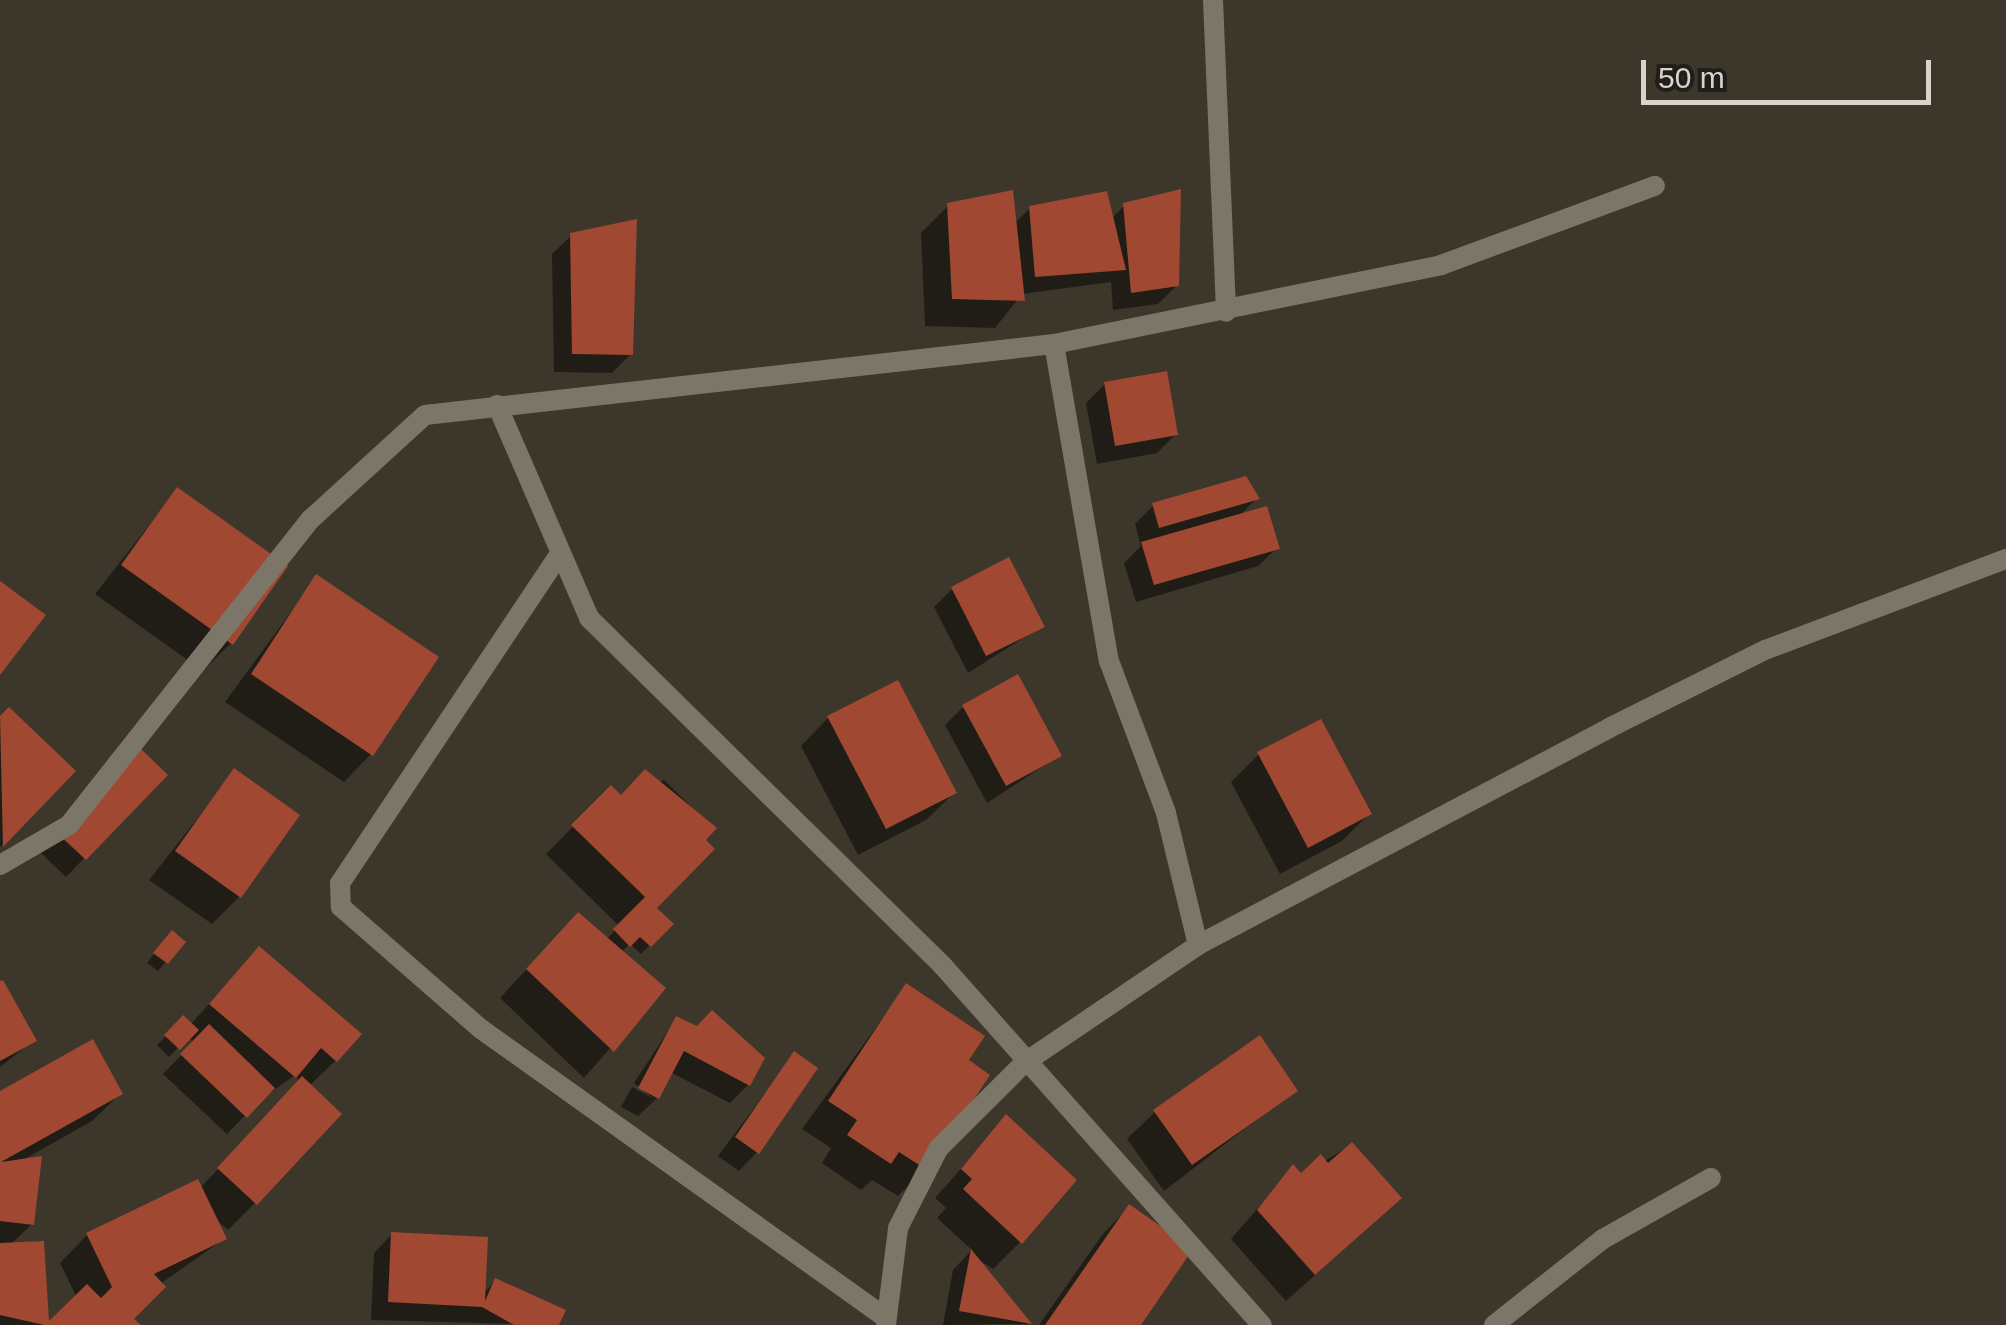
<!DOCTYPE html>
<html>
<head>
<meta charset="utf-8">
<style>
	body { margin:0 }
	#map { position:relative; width:2006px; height:1325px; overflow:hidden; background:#3c372a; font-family:Helvetica,sans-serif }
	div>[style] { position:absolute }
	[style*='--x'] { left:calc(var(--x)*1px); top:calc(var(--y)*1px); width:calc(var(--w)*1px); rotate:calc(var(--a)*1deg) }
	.shadow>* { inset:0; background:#0007 }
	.building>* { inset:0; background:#a04831 }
	.minor>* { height:20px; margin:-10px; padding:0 10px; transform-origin:10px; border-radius:10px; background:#7c7668 }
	span { translate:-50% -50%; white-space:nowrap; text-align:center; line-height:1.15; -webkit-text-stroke:9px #211e19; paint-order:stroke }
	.scale { position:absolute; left:1641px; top:60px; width:290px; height:45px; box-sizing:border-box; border:5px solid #d7d4cc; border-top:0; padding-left:12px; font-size:30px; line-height:35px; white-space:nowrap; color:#d7d4cc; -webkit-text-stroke:8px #211e19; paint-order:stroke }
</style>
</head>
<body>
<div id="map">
	<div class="shadow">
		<i style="clip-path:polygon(1125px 205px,1177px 285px,1158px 304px,1113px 310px,1111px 282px,1022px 294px,995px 328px,925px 326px,921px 233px,948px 206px,1014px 224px,1030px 208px,1111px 219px)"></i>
		<i style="clip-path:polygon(571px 236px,631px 354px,612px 373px,554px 372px,552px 254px)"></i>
		<i style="clip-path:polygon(1105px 384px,1176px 434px,1157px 453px,1097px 464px,1086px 403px)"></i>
		<i style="clip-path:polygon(177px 490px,231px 643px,203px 671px,95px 594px)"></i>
		<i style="clip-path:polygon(1257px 498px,1239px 516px,1277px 548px,1258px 566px,1136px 602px,1124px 563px,1141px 546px,1135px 524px,1153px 506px)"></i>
		<i style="clip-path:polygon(316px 578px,371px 754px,344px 782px,225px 702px)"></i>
		<i style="clip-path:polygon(952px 589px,1042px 626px,968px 673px,934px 607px)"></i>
		<i style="clip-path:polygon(963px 707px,1059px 756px,987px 803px,945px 725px)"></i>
		<i style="clip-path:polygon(10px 710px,73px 771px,0 847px,0 720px)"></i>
		<i style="clip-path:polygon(828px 718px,954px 793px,926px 820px,858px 855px,801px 746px)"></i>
		<i style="clip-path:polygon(1259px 754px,1369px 814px,1342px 841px,1280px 874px,1231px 782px)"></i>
		<i style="clip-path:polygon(235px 771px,239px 897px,212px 924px,149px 880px)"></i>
		<i style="clip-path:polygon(164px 775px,66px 877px,40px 852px)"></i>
		<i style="clip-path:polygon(664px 780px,713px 828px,653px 908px,670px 924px,641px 954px,630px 944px,621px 952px,662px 989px,584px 1078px,500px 998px,551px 943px,606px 940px,619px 926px,546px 854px,611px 788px,620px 798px)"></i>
		<i style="clip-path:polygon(163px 942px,182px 942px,158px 971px,147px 963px)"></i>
		<i style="clip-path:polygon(259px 949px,336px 1060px,309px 1086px,255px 1203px,228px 1230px,214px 1218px,224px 1239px,160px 1284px,131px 1319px,137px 1325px,48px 1325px,77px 1298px,60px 1263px,87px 1235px,200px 1188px,301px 1081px,294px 1076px,261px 1099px,227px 1134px,163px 1074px,194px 1042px,188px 1037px,169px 1057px,157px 1045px,183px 1019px,190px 1025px)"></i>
		<i style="clip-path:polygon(0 984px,34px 1040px,0 1067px)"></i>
		<i style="clip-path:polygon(906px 986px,965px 1061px,925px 1169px,898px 1196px,872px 1180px,861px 1190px,822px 1163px,831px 1148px,802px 1129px)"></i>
		<i style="clip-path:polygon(676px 1019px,748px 1085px,730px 1103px,670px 1072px,657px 1098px,638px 1116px,621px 1107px,632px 1087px,654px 1099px,634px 1083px)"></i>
		<i style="clip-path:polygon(794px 1055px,757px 1152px,739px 1171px,718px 1156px)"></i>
		<i style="clip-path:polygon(1295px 1090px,1164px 1191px,1127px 1139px,1155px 1112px)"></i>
		<i style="clip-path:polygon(0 1094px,120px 1094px,92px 1121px,21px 1161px,32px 1224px,10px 1245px,41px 1243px,43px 1325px,0 1325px)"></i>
		<i style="clip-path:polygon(1006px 1118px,1020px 1242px,993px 1269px,972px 1255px,1028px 1324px,943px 1325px,953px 1270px,972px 1250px,937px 1218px,946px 1208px,935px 1198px)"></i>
		<i style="clip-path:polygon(1351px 1145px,1371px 1225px,1286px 1301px,1231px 1239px,1293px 1168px,1300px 1176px)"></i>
		<i style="clip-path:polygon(1129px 1207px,1138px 1325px,1039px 1325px,1102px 1235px)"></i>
		<i style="clip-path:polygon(392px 1234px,483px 1294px,495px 1281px,557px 1325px,371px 1320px,374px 1253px)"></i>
	</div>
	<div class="building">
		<i style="clip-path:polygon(1181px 189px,1179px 286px,1131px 293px,1123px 203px)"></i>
		<i style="clip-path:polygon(1013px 190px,1025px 301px,952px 299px,947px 203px)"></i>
		<i style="clip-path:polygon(1107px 191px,1126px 270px,1035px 277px,1029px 206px)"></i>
		<i style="clip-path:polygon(637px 219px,633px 355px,572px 354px,570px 233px)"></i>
		<i style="clip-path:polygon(1167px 371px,1178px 435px,1115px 446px,1104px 382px)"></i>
		<i style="clip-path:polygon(1246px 476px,1260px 499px,1159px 528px,1152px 503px)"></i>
		<i style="clip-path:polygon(177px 487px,288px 566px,233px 645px,121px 565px)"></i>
		<i style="clip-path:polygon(1267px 506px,1280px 549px,1154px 585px,1141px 542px)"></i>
		<i style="clip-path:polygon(1009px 557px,1045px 627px,986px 656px,951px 587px)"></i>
		<i style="clip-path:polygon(316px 574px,439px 657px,373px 756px,251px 674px)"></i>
		<i style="clip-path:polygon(0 581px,46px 615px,0 675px)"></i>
		<i style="clip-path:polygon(1018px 674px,1062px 756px,1006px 786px,962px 705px)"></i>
		<i style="clip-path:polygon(898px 680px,957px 793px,886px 829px,827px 716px)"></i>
		<i style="clip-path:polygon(9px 707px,76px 771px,3px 847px,0 716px)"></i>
		<i style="clip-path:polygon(1321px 719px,1372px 814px,1308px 848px,1257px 752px)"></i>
		<i style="clip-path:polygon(138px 746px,168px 775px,86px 860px,56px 832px)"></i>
		<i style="clip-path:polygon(234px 768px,300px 815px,241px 898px,175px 851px)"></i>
		<i style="clip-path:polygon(645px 769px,717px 828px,706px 840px,715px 849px,657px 908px,674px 924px,651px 947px,640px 937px,630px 947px,613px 929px,645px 897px,571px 825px,611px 785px,621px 795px)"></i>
		<i style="clip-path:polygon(578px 912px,666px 988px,614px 1052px,526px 969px)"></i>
		<i style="clip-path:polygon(172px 930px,186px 942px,168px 964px,153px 953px)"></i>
		<i style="clip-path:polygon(259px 946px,362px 1034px,337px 1062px,321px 1048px,296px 1078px,209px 1004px)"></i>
		<i style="clip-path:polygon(3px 980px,37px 1041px,0 1061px,0 981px)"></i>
		<i style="clip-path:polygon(906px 983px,985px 1036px,969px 1060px,990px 1075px,927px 1170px,899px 1152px,891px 1164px,847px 1135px,857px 1120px,828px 1101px)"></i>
		<i style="clip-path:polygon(712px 1010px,765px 1058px,750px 1086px,684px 1051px,659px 1099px,638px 1088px,676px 1016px,697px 1026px)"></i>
		<i style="clip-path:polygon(183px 1015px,199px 1030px,180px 1050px,164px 1035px)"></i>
		<i style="clip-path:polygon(209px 1024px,275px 1088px,247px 1118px,180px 1054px)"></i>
		<i style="clip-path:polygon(1260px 1035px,1298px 1091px,1192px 1165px,1153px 1110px)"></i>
		<i style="clip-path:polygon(93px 1039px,123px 1094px,1px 1162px,42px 1156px,34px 1225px,0 1221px,0 1091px)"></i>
		<i style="clip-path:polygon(794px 1051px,818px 1068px,759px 1154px,735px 1137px)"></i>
		<i style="clip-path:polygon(302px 1076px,342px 1114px,257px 1205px,217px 1168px)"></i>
		<i style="clip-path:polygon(1006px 1114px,1077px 1180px,1022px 1244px,963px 1189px,972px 1179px,961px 1169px)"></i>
		<i style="clip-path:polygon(1352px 1142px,1402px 1198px,1315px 1275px,1257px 1210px,1293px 1164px,1301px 1173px,1321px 1154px,1328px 1163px)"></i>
		<i style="clip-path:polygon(198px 1179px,227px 1239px,154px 1274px,166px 1287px,134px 1319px,141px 1325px,44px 1325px,0 1315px,0 1243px,44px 1241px,49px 1321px,87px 1284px,101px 1298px,112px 1287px,86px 1233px)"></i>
		<i style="clip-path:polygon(1129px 1204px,1193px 1249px,1141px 1325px,1045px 1325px)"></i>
		<i style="clip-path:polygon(391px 1232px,488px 1237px,485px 1301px,495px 1278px,566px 1310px,559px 1325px,514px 1325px,482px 1307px,388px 1302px)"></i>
		<i style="clip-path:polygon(971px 1249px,1032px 1324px,959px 1311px)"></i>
	</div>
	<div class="minor">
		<i style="--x:1213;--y:0;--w:312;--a:87.6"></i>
		<i style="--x:1054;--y:344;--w:322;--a:80.2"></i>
		<i style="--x:1109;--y:661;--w:162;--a:69.4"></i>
		<i style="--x:1166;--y:813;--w:136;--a:76.4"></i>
		<i style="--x:497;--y:405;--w:232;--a:66.6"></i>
		<i style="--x:589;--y:618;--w:496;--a:44.5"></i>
		<i style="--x:943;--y:966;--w:480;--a:48.4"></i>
		<i style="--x:557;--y:558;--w:391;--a:123.7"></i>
		<i style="--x:340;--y:883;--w:24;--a:88"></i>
		<i style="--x:341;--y:907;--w:186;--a:41.1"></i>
		<i style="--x:481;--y:1029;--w:493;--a:35.5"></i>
		<i style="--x:0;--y:865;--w:80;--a:-30.1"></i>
		<i style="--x:69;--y:825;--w:390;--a:-51.7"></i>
		<i style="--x:311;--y:519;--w:154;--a:-42.4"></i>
		<i style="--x:425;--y:415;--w:633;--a:-6.44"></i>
		<i style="--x:1054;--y:344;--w:395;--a:-11.5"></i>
		<i style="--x:1441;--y:265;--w:228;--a:-20.3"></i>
		<i style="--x:886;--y:1325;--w:98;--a:-82.9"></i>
		<i style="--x:898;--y:1228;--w:89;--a:-63.1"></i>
		<i style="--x:938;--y:1149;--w:122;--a:-45"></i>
		<i style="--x:1024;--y:1063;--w:210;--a:-34.1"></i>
		<i style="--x:1198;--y:945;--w:465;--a:-27.8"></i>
		<i style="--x:1609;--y:728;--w:174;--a:-26.6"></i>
		<i style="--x:1765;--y:650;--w:258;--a:-20.7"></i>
		<i style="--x:1494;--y:1325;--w:139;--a:-38.3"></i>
		<i style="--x:1603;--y:1239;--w:124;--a:-29.5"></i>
	</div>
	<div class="scale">50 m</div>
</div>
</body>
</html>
